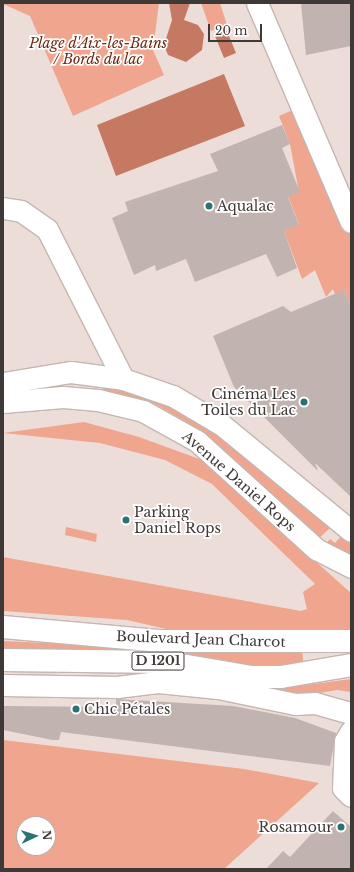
<!DOCTYPE html>
<html>
<head>
<meta charset="utf-8">
<style>
	body { margin:0 }
	#map { position:relative; width:354px; height:872px; overflow:hidden; background:#ecddd9; font-family:"Libre Baskerville",serif }
	div>[style] { position:absolute }
	[style*='--x'] { left:calc(var(--x)*1px); top:calc(var(--y)*1px); width:calc(var(--w)*1px); rotate:calc(var(--a)*1deg) }
	.green>* { inset:0; background:#f0a58e }
	.water>* { inset:0; background:#c67962 }
	.building>* { inset:0; background:#c1b3af }
	.roads { filter:drop-shadow(1px 0 #c4b6b2) drop-shadow(-1px 0 #c4b6b2) drop-shadow(0 1px #c4b6b2) drop-shadow(0 -1px #c4b6b2) }
	.minor>* { height:21px; margin:-10.5px; padding:0 10.5px; transform-origin:10.5px; border-radius:10.5px; background:#fff }
	.major>* { height:22px; margin:-11px; padding:0 11px; transform-origin:11px; border-radius:11px; background:#fff }
	.dots>* { width:11px; height:11px; translate:-50% -50%; box-sizing:border-box; border:2px solid #fff; border-radius:50% }
	span { translate:-50% -50%; white-space:nowrap; text-align:center; line-height:1.15; -webkit-text-stroke:3.5px #fff; paint-order:stroke }
	.shield-label span { padding:1px 3px; background:#fff; border:1px solid; border-radius:3px; -webkit-text-stroke-width:0 }
	.shield-label { font-size:13px; color:#3e3837; font-weight:700 }
	.park-label { font-size:14px; color:#6f2813; font-style:italic }
	.poi-label { font-size:14px; color:#3e3837 }
	.left { translate:0 -50%; text-align:left }
	.right { translate:-100% -50%; text-align:right }
	.street-label { font-size:14px; color:#3e3837 }
	.frame { position:absolute; inset:0; border:4px solid #3e3837; pointer-events:none }
	.north { position:absolute; left:16px; top:816px; width:40px; height:40px; box-sizing:border-box; background:#fff; border:1px solid #b2afaf; border-radius:50%; rotate:86deg; font-size:11px; font-weight:700; line-height:16px; text-align:center; color:#3e3837 }
	.north::after { content:''; display:block; margin:auto; width:14px; height:18px; background:#297372; clip-path:polygon(50% 0,100% 100%,50% 72%,0 100%) }
	.scale { position:absolute; left:208px; top:24px; width:54px; height:18px; box-sizing:border-box; border:2px solid #3e3837; border-top:0; padding-left:5px; font-size:12px; line-height:14px; white-space:nowrap; color:#3e3837; -webkit-text-stroke:3px #fff; paint-order:stroke }
</style>
</head>
<body>
<div id="map">
	<div class="green">
		<i style="clip-path:polygon(159px 3px,153px 50px,164px 75px,73px 116px,30px 16px,3px 4px)"></i>
		<i style="clip-path:polygon(201px 3px,220px 3px,227px 25px,211px 31px)"></i>
		<i style="clip-path:polygon(295px 109px,351px 235px,351px 306px,344px 290px,335px 294px,333px 289px,326px 297px,315px 270px,302px 279px,284px 231px,299px 224px,288px 196px,299px 192px,290px 144px,279px 116px)"></i>
		<i style="clip-path:polygon(104px 383px,187px 407px,332px 526px,317px 540px,216px 444px,188px 423px,155px 404px,104px 391px)"></i>
		<i style="clip-path:polygon(84px 422px,139px 437px,202px 460px,351px 593px,351px 629px,201px 631px,166px 629px,127px 620px,3px 611px,3px 557px,301px 611px,307px 609px,303px 592px,315px 584px,212px 484px,165px 460px,100px 443px,3px 433px)"></i>
		<i style="clip-path:polygon(66px 527px,97px 534px,96px 542px,65px 535px)"></i>
		<i style="clip-path:polygon(344px 533px,351px 539px,351px 560px,323px 547px,330px 539px,335px 543px)"></i>
		<i style="clip-path:polygon(3px 641px,132px 647px,302px 648px,303px 661px,273px 669px,3px 654px)"></i>
		<i style="clip-path:polygon(351px 679px,351px 692px,337px 690px,295px 697px,276px 689px)"></i>
		<i style="clip-path:polygon(evenodd,3px 740px,244px 769px,319px 783px,224px 869px,3px 869px,3px 740px,24px 824px,48px 824px,48px 848px,24px 848px,24px 824px)"></i>
	</div>
	<div class="water">
		<i style="clip-path:polygon(169px 3px,190px 3px,184px 20px,198px 25px,204px 34px,202px 50px,186px 62px,168px 55px,164px 45px,172px 20px)"></i>
		<i style="clip-path:polygon(227px 31px,236px 53px,224px 58px,215px 36px)"></i>
		<i style="clip-path:polygon(224px 74px,245px 126px,116px 176px,97px 125px)"></i>
	</div>
	<div class="building">
		<i style="clip-path:polygon(301px 3px,351px 3px,351px 46px,306px 55px)"></i>
		<i style="clip-path:polygon(282px 125px,290px 144px,282px 148px,300px 192px,288px 197px,299px 225px,284px 231px,297px 268px,277px 277px,266px 254px,195px 282px,186px 259px,156px 271px,155px 265px,134px 275px,112px 218px,128px 211px,125px 202px,218px 171px,210px 154px)"></i>
		<i style="clip-path:polygon(344px 290px,351px 306px,351px 497px,315px 463px,318px 471px,234px 387px,213px 336px,283px 306px,291px 312px)"></i>
		<i style="clip-path:polygon(116px 699px,233px 706px,295px 718px,336px 733px,330px 766px,61px 732px,59px 740px,53px 740px,3px 730px,3px 706px,116px 707px)"></i>
		<i style="clip-path:polygon(333px 811px,351px 827px,351px 869px,266px 869px,283px 851px,290px 857px)"></i>
	</div>
	<div class="roads">
		<div class="minor">
			<i style="--x:257;--y:3;--w:238;--a:66.8"></i>
			<i style="--x:3;--y:208;--w:18;--a:9"></i>
			<i style="--x:21;--y:211;--w:32;--a:35"></i>
			<i style="--x:47;--y:229;--w:168;--a:63.1"></i>
			<i style="--x:3;--y:383;--w:69;--a:-9.2"></i>
			<i style="--x:71;--y:372;--w:52;--a:7.7"></i>
			<i style="--x:123;--y:379;--w:53;--a:18.8"></i>
			<i style="--x:173;--y:396;--w:57;--a:30.6"></i>
			<i style="--x:222;--y:425;--w:167;--a:39.4"></i>
			<i style="--x:3;--y:402;--w:60;--a:-4.8"></i>
			<i style="--x:63;--y:397;--w:35;--a:5"></i>
			<i style="--x:98;--y:400;--w:46;--a:13.7"></i>
			<i style="--x:143;--y:411;--w:62;--a:29.1"></i>
			<i style="--x:197;--y:441;--w:161;--a:42.2"></i>
			<i style="--x:316;--y:549;--w:39;--a:27"></i>
			<i style="--x:3;--y:685;--w:114;--a:1"></i>
			<i style="--x:117;--y:687;--w:41;--a:-7"></i>
			<i style="--x:158;--y:682;--w:60;--a:5.7"></i>
			<i style="--x:218;--y:688;--w:79;--a:11.7"></i>
			<i style="--x:295;--y:704;--w:20;--a:-3"></i>
			<i style="--x:315;--y:703;--w:37;--a:16"></i>
			<i style="--x:351;--y:731;--w:12;--a:121"></i>
			<i style="--x:345;--y:741;--w:47;--a:92.4"></i>
			<i style="--x:343;--y:788;--w:11;--a:45"></i>
		</div>
		<div class="major">
			<i style="--x:3;--y:627;--w:159;--a:5.1"></i>
			<i style="--x:161;--y:641;--w:190;--a:0"></i>
			<i style="--x:3;--y:660;--w:161;--a:0.7"></i>
			<i style="--x:164;--y:662;--w:89;--a:9.7"></i>
			<i style="--x:252;--y:677;--w:29;--a:0"></i>
			<i style="--x:281;--y:677;--w:71;--a:-9.7"></i>
		</div>
	</div>
	<div class="dots">
		<i style="left:209px;top:206px;background:#297372"></i>
		<i style="left:304px;top:402px;background:#297372"></i>
		<i style="left:126px;top:520px;background:#297372"></i>
		<i style="left:76px;top:709px;background:#297372"></i>
		<i style="left:341px;top:827px;background:#297372"></i>
	</div>
	<div class="shield-label">
		<span style="left:158px;top:661px">D 1201</span>
	</div>
	<div class="park-label">
		<span style="left:98px;top:51px">Plage d'Aix-les-Bains<br>/ Bords du lac</span>
	</div>
	<div class="poi-label">
		<span class="left" style="left:217px;top:206px">Aqualac</span>
		<span class="right" style="left:296px;top:402px">Cinéma Les<br>Toiles du Lac</span>
		<span class="left" style="left:134px;top:520px">Parking<br>Daniel Rops</span>
		<span class="left" style="left:84px;top:709px">Chic Pétales</span>
		<span class="right" style="left:333px;top:827px">Rosamour</span>
	</div>
	<div class="street-label">
		<span style="left:239px;top:481px;rotate:41deg">Avenue Daniel Rops</span>
		<span style="left:201px;top:639px;rotate:2deg">Boulevard Jean Charcot</span>
	</div>
	<div class="frame"></div>
	<div class="north">N</div>
	<div class="scale">20 m</div>
</div>
</body>
</html>
